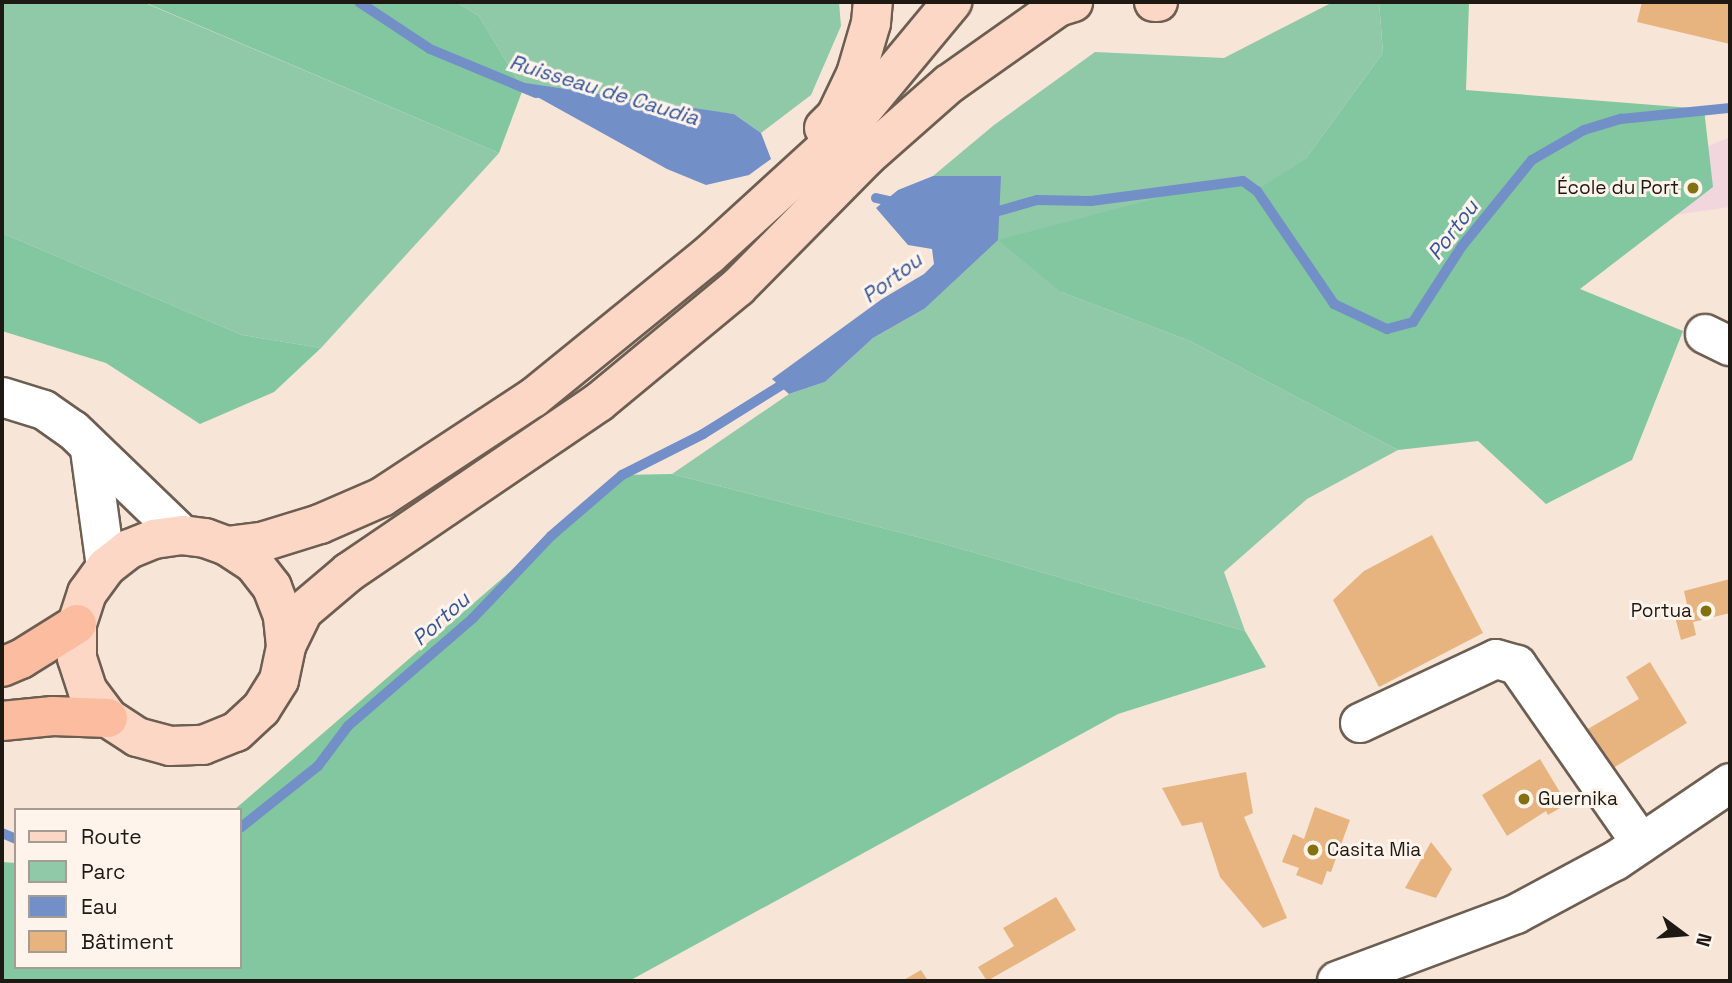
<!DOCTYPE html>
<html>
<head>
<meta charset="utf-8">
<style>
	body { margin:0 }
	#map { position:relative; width:1732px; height:983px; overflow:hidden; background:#f7e5d7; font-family:"Space Grotesk",sans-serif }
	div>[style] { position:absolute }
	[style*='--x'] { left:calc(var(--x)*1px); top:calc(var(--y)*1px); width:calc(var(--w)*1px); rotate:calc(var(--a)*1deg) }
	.education>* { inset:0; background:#f1d7dd }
	.green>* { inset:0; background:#90c9a8 }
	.forest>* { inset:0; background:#82c79f }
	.water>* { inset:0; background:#728fc7 }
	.stream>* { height:10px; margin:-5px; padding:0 5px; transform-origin:5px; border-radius:5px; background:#728fc7 }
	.building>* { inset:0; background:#e7b47f }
	.roads { filter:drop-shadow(2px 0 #6d5e52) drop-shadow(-2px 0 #6d5e52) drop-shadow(0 2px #6d5e52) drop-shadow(0 -2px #6d5e52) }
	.minor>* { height:38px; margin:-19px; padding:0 19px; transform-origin:19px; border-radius:19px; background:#fff }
	.major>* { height:38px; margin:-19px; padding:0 19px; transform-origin:19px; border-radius:19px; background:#fdd7c5 }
	.highway>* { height:38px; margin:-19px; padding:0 19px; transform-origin:19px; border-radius:19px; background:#fbbc9f }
	.dots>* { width:19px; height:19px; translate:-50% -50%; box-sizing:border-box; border:4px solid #fff4ec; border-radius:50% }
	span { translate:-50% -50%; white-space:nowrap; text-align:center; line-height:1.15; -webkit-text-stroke:6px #fff4ec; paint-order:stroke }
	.poi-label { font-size:19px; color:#1f1914 }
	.right { translate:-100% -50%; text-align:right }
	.left { translate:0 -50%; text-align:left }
	.water-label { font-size:21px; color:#32549a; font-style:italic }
	.frame { position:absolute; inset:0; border:4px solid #1f1914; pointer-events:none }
	.legend { position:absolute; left:14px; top:808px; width:228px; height:161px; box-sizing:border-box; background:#fff4ec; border:2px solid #a59c96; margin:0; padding:9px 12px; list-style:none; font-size:21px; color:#1f1914 }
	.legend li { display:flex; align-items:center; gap:14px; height:35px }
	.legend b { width:35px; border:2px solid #a59c96 }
	.north { position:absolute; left:1648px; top:899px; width:70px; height:70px; -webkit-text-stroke:5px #fff4ec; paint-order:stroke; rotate:106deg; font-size:19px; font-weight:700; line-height:28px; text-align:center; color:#1f1914 }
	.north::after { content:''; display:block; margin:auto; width:24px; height:32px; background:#1f1914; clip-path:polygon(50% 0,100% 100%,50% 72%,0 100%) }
</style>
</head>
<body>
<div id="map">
	<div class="education">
		<i style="clip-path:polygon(1730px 137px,1730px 207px,1661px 217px,1653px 169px)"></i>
	</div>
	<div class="green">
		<i style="clip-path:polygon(2px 2px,143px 2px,499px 153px,321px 348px,242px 335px,2px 233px)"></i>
		<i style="clip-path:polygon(456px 2px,839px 2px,841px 26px,811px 95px,761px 133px,734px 114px,523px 89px,479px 16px)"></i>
		<i style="clip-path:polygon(1333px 2px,1379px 2px,1383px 53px,1306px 158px,1257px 191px,1222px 181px,1061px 292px,1190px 341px,1398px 450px,1307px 499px,1224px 572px,1245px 631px,941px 543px,672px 474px,789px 394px,825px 382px,873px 338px,924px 309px,1001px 177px,933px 176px,994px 125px,1095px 52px,1224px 58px)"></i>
	</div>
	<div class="forest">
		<i style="clip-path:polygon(144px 2px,456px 2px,479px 16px,523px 89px,499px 153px)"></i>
		<i style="clip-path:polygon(1379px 2px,1469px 2px,1466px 90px,1704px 109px,1713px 187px,1580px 289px,1683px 331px,1632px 460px,1546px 504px,1478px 441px,1398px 450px,1190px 341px,1061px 292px,998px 240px,1222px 181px,1257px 190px,1306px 158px,1383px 53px)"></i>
		<i style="clip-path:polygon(2px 233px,242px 335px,321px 348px,274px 392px,200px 424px,106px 363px,2px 331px)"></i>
		<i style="clip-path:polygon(672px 474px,941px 543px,1245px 631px,1266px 667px,1118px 714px,629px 981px,2px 981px,2px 862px,16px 863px,16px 967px,240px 967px,240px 810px,234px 810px,622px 475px)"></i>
	</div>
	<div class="water">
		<i style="clip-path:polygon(525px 83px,734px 114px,761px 133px,771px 159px,749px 175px,706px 185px,667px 169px,523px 89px)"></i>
		<i style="clip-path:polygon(933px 176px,1001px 176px,998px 240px,924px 309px,873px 338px,825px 382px,789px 394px,772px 379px,882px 299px,924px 274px,934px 264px,932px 249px,908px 245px,876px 208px,898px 190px)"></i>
	</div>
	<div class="stream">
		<i style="--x:359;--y:2;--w:85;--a:33.5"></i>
		<i style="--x:430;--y:49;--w:115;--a:22.5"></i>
		<i style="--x:876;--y:198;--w:23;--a:13"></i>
		<i style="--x:988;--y:214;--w:51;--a:-15.9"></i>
		<i style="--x:1037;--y:200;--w:54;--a:1.1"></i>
		<i style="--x:1091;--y:201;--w:153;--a:-7.5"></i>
		<i style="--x:1243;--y:181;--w:17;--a:36"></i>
		<i style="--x:1257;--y:191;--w:137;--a:55.7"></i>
		<i style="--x:1334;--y:304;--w:59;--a:25.3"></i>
		<i style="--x:1387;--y:329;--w:27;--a:-15"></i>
		<i style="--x:1413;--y:322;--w:90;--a:-57.2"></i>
		<i style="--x:1462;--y:246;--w:111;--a:-50.9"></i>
		<i style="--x:1532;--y:160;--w:60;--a:-30"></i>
		<i style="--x:1584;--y:130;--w:39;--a:-17"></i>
		<i style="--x:1621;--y:119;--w:110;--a:-5.8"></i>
		<i style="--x:240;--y:828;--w:100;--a:-38.5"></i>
		<i style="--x:318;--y:766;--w:50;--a:-53.1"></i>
		<i style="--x:348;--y:726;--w:165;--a:-40.8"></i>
		<i style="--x:473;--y:618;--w:113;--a:-46.4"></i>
		<i style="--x:551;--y:536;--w:94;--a:-40.7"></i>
		<i style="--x:622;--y:475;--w:91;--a:-26.8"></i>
		<i style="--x:703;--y:434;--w:104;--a:-32"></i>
		<i style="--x:2;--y:833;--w:15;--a:23"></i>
	</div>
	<div class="building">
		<i style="clip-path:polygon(1642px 2px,1730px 2px,1730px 44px,1637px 22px)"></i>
		<i style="clip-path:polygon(1432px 535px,1483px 633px,1379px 687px,1333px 600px,1364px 571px)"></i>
		<i style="clip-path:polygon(1730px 579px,1730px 613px,1693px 622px,1696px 635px,1681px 640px,1674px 613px,1688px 609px,1684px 591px)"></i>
		<i style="clip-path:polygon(1650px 662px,1687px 723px,1605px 773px,1581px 733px,1639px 699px,1626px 677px)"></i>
		<i style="clip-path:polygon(1540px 759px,1567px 804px,1548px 815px,1546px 811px,1507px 836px,1482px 795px)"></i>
		<i style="clip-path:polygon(1246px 772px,1253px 813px,1244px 817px,1287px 918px,1263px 928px,1220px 877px,1202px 822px,1182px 826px,1162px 788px)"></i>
		<i style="clip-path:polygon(1315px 807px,1350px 820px,1331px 872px,1327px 871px,1322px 885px,1296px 875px,1299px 868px,1282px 862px,1293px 834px,1304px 839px)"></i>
		<i style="clip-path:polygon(1431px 842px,1452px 869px,1436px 898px,1405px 888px)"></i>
		<i style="clip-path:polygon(1056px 897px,1076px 930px,987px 981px,978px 967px,1014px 946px,1003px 928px)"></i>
		<i style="clip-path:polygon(921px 970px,928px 981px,902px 981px)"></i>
	</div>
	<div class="roads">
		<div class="minor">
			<i style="--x:1705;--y:334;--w:28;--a:26"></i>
			<i style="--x:2;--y:397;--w:44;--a:17.2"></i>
			<i style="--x:44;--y:410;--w:35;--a:35"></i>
			<i style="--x:73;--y:430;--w:151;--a:43.9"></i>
			<i style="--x:90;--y:450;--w:118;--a:82.2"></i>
			<i style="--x:1360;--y:723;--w:150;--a:-25.2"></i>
			<i style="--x:1496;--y:659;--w:22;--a:16"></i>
			<i style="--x:1517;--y:665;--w:217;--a:55.1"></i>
			<i style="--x:1337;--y:981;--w:191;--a:-20.5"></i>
			<i style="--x:1516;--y:914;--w:112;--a:-28.2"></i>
			<i style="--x:1615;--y:861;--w:139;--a:-34.1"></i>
		</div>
		<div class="major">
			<i style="--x:1154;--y:2;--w:4;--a:0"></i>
			<i style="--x:824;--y:128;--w:17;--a:-45"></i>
			<i style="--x:836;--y:116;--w:47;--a:-64.5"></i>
			<i style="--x:856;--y:74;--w:53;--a:-73.6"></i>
			<i style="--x:871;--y:23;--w:21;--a:-85"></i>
			<i style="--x:227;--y:546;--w:38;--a:-7"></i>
			<i style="--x:265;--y:541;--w:58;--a:-17.2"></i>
			<i style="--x:320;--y:524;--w:68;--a:-23.5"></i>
			<i style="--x:382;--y:497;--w:181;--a:-33.3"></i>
			<i style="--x:533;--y:398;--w:227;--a:-39.1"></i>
			<i style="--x:709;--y:255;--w:184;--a:-42.4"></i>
			<i style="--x:845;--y:131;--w:168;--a:-50.3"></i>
			<i style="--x:286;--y:646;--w:30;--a:-96"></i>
			<i style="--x:283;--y:616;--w:31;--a:-111"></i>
			<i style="--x:272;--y:587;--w:31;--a:-128"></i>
			<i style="--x:253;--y:563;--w:31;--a:-147"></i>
			<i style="--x:227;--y:546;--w:23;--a:-160"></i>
			<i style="--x:205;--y:538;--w:23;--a:-173"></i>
			<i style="--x:182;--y:535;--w:28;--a:172"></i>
			<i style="--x:154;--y:539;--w:27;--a:158"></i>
			<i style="--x:129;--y:549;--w:29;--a:142"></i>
			<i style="--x:106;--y:567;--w:32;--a:126"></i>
			<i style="--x:87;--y:593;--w:33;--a:108"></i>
			<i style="--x:77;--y:624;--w:34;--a:90"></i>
			<i style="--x:77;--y:658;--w:35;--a:72"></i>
			<i style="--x:88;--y:691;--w:34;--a:53"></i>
			<i style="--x:108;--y:718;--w:35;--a:33"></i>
			<i style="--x:137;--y:737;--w:34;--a:15"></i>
			<i style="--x:170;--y:746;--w:33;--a:-2"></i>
			<i style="--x:203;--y:745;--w:35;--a:-22"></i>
			<i style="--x:236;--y:732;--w:34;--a:-43"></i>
			<i style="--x:261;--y:709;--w:34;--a:-58"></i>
			<i style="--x:279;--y:680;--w:35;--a:-78"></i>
			<i style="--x:286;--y:646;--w:39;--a:-64"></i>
			<i style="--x:303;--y:611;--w:60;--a:-40.3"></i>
			<i style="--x:349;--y:572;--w:302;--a:-34.2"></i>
			<i style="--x:599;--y:402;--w:180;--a:-39.6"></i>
			<i style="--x:738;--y:287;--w:181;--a:-45.4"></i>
			<i style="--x:865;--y:158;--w:112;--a:-41.4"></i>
			<i style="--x:949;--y:84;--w:133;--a:-35.2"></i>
			<i style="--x:1058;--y:7;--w:16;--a:-18"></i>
		</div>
		<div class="highway">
			<i style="--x:2;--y:667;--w:21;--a:-23"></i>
			<i style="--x:21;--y:659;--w:66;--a:-32"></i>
			<i style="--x:2;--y:721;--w:51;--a:-5.6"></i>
			<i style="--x:53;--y:716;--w:55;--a:2.1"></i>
		</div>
	</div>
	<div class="dots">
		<i style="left:1693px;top:188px;background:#837010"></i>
		<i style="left:1706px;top:611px;background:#837010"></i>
		<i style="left:1524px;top:799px;background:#837010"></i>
		<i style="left:1313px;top:850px;background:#837010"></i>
	</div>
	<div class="poi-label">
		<span class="right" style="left:1679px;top:188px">École du Port</span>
		<span class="right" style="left:1692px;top:611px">Portua</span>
		<span class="left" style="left:1538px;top:799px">Guernika</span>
		<span class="left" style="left:1327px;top:850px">Casita Mia</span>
	</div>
	<div class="water-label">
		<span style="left:604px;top:90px;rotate:17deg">Ruisseau de Caudia</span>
		<span style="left:1453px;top:230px;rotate:-53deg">Portou</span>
		<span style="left:892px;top:278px;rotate:-37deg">Portou</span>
		<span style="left:441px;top:619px;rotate:-42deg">Portou</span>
	</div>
	<div class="frame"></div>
	<ul class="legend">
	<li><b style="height:9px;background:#fdd7c5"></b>Route</li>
	<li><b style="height:19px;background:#90c9a8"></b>Parc</li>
	<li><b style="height:19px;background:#728fc7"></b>Eau</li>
	<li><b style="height:19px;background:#e7b47f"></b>Bâtiment</li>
	</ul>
	<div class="north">N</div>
</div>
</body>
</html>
